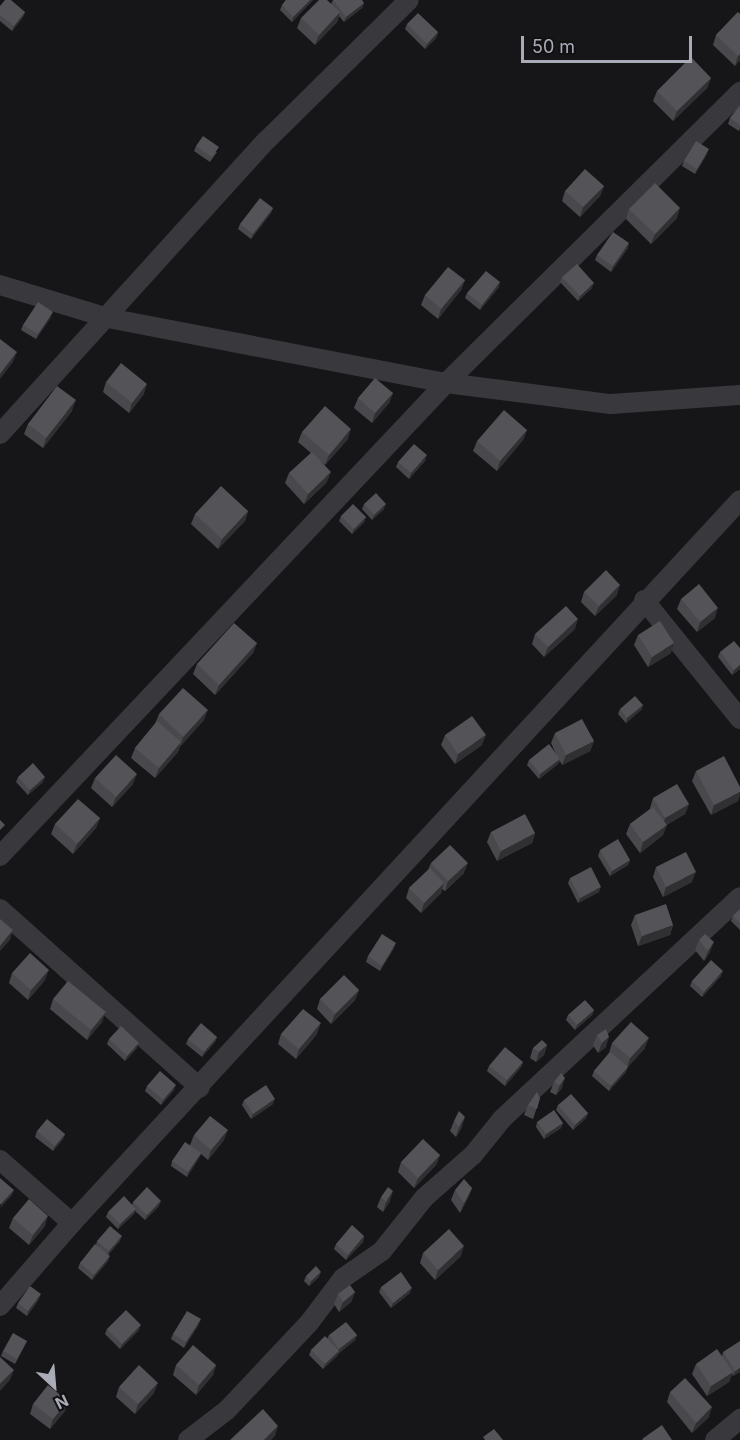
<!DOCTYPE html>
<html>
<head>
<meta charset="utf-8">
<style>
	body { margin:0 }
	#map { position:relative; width:740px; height:1440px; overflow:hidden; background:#161618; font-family:Inter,sans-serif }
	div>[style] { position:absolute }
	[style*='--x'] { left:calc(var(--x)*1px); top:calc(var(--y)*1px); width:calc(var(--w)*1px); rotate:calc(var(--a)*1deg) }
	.minor>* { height:20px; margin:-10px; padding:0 10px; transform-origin:10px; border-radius:10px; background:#38383d }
	.wall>* { inset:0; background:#48484d }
	.shaded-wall>* { inset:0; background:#303033 }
	.building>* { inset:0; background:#535358 }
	span { translate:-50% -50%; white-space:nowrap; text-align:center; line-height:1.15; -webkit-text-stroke:5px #111113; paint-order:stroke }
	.north { position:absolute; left:24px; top:1356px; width:60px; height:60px; -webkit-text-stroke:4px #111113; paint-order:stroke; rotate:154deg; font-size:16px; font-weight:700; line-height:24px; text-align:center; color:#a9acb7 }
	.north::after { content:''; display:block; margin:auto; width:21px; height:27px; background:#a9acb7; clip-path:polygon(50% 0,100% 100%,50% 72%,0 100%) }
	.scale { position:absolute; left:521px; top:36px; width:171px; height:27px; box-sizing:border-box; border:3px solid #a9acb7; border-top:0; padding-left:8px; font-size:18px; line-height:21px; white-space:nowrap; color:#a9acb7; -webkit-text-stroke:4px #111113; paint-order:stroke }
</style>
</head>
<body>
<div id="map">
	<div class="minor">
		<i style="--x:0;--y:285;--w:113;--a:17"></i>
		<i style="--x:108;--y:318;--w:344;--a:10.9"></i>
		<i style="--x:446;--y:383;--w:166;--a:7.3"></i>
		<i style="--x:611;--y:404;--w:129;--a:-4"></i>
		<i style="--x:0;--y:434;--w:397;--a:-47.8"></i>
		<i style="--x:267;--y:140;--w:199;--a:-44.6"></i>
		<i style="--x:644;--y:600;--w:153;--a:51.1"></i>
		<i style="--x:0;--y:856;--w:650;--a:-46.68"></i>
		<i style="--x:446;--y:383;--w:414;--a:-44.7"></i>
		<i style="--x:0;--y:909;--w:268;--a:41.8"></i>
		<i style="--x:0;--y:1160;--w:96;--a:41.2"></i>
		<i style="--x:0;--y:1306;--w:110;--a:-49.1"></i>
		<i style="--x:72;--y:1223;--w:984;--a:-47.26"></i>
		<i style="--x:188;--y:1440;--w:49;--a:-37.6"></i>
		<i style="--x:227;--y:1410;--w:120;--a:-46.7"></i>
		<i style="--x:309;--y:1323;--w:56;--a:-52.9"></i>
		<i style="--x:343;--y:1278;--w:47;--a:-34.7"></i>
		<i style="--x:382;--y:1251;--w:68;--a:-51.6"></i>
		<i style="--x:424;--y:1198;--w:65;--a:-41.3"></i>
		<i style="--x:473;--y:1155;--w:46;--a:-51.1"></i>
		<i style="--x:502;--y:1119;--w:325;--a:-43"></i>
		<i style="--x:715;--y:1440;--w:33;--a:-40"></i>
	</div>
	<div class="wall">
		<i style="clip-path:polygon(286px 0,313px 0,292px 22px,280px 10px,282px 5px)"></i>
		<i style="clip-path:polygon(333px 0,364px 3px,362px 8px,344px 22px,339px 16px,337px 22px,315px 45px,297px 28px,301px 18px,331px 4px)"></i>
		<i style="clip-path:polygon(0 6px,25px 12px,23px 17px,12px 31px,0 21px)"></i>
		<i style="clip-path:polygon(738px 12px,740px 60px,735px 66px,713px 45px,716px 35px)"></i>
		<i style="clip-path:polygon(407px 24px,438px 32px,436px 38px,425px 49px,405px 29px)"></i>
		<i style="clip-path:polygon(711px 78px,707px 88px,673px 121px,653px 101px,657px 91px)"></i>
		<i style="clip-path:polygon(740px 107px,740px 129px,739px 131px,728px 124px,730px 118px)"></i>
		<i style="clip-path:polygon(196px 146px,217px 152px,210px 162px,194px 151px)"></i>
		<i style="clip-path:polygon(707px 154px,695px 174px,682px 166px,684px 161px)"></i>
		<i style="clip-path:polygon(604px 186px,600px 196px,580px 217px,562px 201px,565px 191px)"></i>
		<i style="clip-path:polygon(273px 208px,271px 213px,251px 239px,238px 229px,240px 224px)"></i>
		<i style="clip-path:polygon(629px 209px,677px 218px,651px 244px,626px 219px)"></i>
		<i style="clip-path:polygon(628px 248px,611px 272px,595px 260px,597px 255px)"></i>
		<i style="clip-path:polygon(562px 277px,592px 288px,578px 301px,560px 282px)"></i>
		<i style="clip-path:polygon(465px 280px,461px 290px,438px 319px,421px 305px,425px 295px)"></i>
		<i style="clip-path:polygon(499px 287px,480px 310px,465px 298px,467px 293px)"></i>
		<i style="clip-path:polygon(51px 317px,36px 339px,21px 330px,23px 325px)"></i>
		<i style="clip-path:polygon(106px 382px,144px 394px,129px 413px,103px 392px)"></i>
		<i style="clip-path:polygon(393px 393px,389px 403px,372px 423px,354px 408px,358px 398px)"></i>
		<i style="clip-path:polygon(72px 411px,43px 448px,24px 434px,28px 424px)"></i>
		<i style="clip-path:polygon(527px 430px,523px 440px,497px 471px,473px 451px,477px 441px)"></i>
		<i style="clip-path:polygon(302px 432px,348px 439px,325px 465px,320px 461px,327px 482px,304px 504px,285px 483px,289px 473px,311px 453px,298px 442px)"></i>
		<i style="clip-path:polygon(425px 461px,409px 479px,396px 467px,398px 462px)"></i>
		<i style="clip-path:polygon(364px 504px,384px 509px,372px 520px,362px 509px)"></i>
		<i style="clip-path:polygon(248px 511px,245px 521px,218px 549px,191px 524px,195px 514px)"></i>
		<i style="clip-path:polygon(341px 516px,366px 517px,364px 522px,352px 534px,339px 521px)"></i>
		<i style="clip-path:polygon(584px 592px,617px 595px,595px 616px,581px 602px)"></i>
		<i style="clip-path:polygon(681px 599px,715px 618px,697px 632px,677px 609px)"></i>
		<i style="clip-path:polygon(575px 629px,544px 657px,532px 644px,535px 634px)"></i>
		<i style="clip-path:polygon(638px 635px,671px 653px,648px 667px,634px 645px)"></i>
		<i style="clip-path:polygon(257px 643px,253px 653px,215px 695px,193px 674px,197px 664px)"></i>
		<i style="clip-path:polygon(720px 652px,740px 669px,732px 675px,718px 657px)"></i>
		<i style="clip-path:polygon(643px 705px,641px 710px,626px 723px,618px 714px,620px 709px)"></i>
		<i style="clip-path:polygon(159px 714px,204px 720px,180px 746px,178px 752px,155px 778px,131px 758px,135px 748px,155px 724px)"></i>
		<i style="clip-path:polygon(555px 733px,594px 741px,590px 751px,562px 765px,560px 761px,558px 764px,539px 779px,527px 765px,529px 760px,556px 754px,551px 743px)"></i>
		<i style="clip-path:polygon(445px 735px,482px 745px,455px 764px,441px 745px)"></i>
		<i style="clip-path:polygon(696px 771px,738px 801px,711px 815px,692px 781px)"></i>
		<i style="clip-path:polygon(18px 777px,43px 782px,28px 795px,16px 782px)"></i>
		<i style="clip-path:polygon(95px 778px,133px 784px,112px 807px,91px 788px)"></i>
		<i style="clip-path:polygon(653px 798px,689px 804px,685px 814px,666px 825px,663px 835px,640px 853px,626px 834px,630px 824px,650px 809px,650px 808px)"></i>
		<i style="clip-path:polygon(100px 818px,96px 828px,73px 854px,51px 834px,55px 824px)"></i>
		<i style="clip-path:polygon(491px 832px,535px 833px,532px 843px,497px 861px,487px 842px)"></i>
		<i style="clip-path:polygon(600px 850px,630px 860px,628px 865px,610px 876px,598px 856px)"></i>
		<i style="clip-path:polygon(431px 863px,464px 873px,445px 891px,442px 889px,441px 893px,421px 913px,406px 898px,409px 888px,428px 870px)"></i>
		<i style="clip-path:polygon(656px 867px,692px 882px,663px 897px,653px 877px)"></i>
		<i style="clip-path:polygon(570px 878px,599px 892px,578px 903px,568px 883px)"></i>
		<i style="clip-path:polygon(740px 909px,740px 930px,731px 921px,733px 916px)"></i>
		<i style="clip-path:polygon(635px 915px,673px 925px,670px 935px,638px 946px,631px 925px)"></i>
		<i style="clip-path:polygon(699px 940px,710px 952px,704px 961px,695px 950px)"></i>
		<i style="clip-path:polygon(394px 948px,380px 971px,366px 962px,368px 956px)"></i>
		<i style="clip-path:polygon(12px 973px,45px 980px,28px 1000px,9px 983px)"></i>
		<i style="clip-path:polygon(721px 976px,702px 997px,690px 986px,692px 981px)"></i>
		<i style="clip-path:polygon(359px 990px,355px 1000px,331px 1024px,317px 1009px,320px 999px)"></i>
		<i style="clip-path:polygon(53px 999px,102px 1022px,87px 1040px,50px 1009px)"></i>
		<i style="clip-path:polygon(594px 1010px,592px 1015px,575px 1030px,566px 1020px,568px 1015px)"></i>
		<i style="clip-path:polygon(281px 1034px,317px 1034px,296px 1059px,278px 1044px)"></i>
		<i style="clip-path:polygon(597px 1035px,606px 1047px,598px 1053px,593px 1045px)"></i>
		<i style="clip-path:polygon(217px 1037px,215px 1042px,202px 1057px,186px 1044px,188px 1039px)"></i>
		<i style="clip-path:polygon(109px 1039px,137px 1048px,125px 1061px,107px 1044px)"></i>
		<i style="clip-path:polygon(612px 1043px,645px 1048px,627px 1068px,626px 1072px,609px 1091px,592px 1076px,594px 1071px,609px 1053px)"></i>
		<i style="clip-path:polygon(547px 1045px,544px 1055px,536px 1062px,530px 1058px,533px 1048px)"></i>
		<i style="clip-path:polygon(523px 1062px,521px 1067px,505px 1086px,487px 1071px,489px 1066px)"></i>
		<i style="clip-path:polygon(561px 1073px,562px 1088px,556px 1095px,550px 1092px,554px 1082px)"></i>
		<i style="clip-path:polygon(147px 1086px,174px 1090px,161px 1105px,145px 1091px)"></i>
		<i style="clip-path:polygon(540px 1098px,533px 1119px,524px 1115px,528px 1105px)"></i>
		<i style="clip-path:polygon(244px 1100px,273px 1104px,251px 1119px,242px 1105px)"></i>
		<i style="clip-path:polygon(558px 1105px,588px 1113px,586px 1118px,573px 1130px,556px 1110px)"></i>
		<i style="clip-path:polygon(454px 1121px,462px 1127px,456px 1137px,450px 1131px)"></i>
		<i style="clip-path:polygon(537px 1122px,563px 1123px,561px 1128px,544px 1139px,536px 1127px)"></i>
		<i style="clip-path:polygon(37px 1131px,65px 1134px,63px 1139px,53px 1151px,35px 1137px)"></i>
		<i style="clip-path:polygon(194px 1135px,224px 1140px,208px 1160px,201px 1154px,199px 1158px,187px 1177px,171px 1166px,172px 1161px,190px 1145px)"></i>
		<i style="clip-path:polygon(440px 1155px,436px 1165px,414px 1188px,398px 1172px,401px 1162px)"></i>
		<i style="clip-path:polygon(472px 1188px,468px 1198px,460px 1213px,451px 1200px,455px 1190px)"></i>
		<i style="clip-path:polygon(381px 1197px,390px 1201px,383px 1212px,377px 1207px)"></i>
		<i style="clip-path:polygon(133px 1202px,159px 1206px,145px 1220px,135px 1211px,134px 1214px,118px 1229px,106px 1217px,108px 1212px,132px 1205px)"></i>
		<i style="clip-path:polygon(13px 1218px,45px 1226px,29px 1245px,9px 1228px)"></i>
		<i style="clip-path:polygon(364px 1236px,363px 1242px,346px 1260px,334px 1249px,336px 1244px)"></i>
		<i style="clip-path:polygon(97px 1241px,120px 1241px,108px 1255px,108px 1261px,92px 1280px,78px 1268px,80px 1263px,96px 1245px)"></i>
		<i style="clip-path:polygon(423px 1253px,461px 1256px,435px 1280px,420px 1263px)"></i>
		<i style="clip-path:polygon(306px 1276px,319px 1277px,309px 1286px,304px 1281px)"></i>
		<i style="clip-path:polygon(381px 1287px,410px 1293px,391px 1308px,379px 1292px)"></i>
		<i style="clip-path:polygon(355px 1292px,351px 1302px,339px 1312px,334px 1304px,338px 1294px)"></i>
		<i style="clip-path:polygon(39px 1299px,27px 1316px,16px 1308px,18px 1303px)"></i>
		<i style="clip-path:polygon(199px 1324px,184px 1348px,171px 1339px,173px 1334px)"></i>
		<i style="clip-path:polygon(107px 1329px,139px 1330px,120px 1349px,105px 1334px)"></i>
		<i style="clip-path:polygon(329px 1335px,357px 1335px,355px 1340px,338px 1354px,337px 1356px,323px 1369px,309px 1355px,311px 1350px,327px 1339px)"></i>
		<i style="clip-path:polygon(27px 1341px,15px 1364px,1px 1356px,3px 1351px)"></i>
		<i style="clip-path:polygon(723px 1352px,740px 1372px,733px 1376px,732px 1374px,729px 1382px,707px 1396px,692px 1374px,696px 1364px,722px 1356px)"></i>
		<i style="clip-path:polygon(176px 1365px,216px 1365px,213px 1375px,196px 1395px,173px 1375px)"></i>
		<i style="clip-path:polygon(119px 1387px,154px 1393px,135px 1414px,116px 1397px)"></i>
		<i style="clip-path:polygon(670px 1392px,709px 1417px,692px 1433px,667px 1402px)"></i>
		<i style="clip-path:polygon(33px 1404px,65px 1411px,50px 1429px,30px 1414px)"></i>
	</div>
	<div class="shaded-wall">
		<i style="clip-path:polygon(310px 0,313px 0,292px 22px,293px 17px)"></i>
		<i style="clip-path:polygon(364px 3px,362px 8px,344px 22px,346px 17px)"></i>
		<i style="clip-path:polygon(25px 12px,23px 17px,12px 31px,14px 26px)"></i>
		<i style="clip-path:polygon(340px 12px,337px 22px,315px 45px,319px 35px)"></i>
		<i style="clip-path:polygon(438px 32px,436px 38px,425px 49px,427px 44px)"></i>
		<i style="clip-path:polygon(740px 54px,740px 60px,735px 66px,738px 56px)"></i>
		<i style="clip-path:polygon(711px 78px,707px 88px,673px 121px,677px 111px)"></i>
		<i style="clip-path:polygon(709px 149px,707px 154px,695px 174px,697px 169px)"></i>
		<i style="clip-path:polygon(604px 186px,600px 196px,580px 217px,583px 207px)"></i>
		<i style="clip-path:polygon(273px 208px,271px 213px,251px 239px,253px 234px)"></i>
		<i style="clip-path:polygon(680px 208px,677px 218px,651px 244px,655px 234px)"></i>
		<i style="clip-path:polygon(629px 243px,628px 248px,611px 272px,613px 266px)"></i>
		<i style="clip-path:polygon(465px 280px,461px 290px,438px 319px,441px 309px)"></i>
		<i style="clip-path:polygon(500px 282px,499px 287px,480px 310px,482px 305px)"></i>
		<i style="clip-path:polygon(594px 283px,592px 288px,578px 301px,580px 296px)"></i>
		<i style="clip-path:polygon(53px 312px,51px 317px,36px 339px,38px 334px)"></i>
		<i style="clip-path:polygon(17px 352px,13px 362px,0 379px,0 374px)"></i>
		<i style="clip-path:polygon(147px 384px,144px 394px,129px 413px,132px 403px)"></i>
		<i style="clip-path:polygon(393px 393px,389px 403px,372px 423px,375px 413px)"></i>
		<i style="clip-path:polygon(76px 400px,72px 411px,43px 448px,46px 438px)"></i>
		<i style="clip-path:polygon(351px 429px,348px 439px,325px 465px,329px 455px)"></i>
		<i style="clip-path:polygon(527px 430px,523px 440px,497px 471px,500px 461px)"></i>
		<i style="clip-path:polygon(427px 455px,425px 461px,409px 479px,411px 473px)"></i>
		<i style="clip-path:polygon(331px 472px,327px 482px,304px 504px,308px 494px)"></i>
		<i style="clip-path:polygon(386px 504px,384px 509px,372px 520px,374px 515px)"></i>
		<i style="clip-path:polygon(248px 511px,245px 521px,218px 549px,222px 539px)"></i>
		<i style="clip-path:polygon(366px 517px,364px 522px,352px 534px,354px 529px)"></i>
		<i style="clip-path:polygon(620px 585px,617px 595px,595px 616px,599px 606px)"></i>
		<i style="clip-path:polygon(718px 608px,715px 618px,697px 632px,700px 622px)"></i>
		<i style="clip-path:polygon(578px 619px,575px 629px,544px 657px,548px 647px)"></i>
		<i style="clip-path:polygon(257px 643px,253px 653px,215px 695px,219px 685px)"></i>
		<i style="clip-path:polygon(674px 643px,671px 653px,648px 667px,652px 657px)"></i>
		<i style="clip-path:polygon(740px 665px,740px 669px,732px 675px,734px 670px)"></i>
		<i style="clip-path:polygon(643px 705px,641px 710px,626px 723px,627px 718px)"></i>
		<i style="clip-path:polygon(208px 710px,204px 720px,180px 747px,183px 737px)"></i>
		<i style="clip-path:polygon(486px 735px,482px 745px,455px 764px,458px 754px)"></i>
		<i style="clip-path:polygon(594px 741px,590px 751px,562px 765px,566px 755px)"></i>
		<i style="clip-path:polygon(181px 742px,178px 752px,155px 778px,159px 768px)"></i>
		<i style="clip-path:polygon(560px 759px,558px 764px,539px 779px,540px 774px)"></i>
		<i style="clip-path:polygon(137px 774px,133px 784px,112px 807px,116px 797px)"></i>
		<i style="clip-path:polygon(45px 777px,43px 782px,28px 795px,30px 790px)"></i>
		<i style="clip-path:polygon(740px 792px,740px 796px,738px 801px,711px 815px,714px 805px)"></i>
		<i style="clip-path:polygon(689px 804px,685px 814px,662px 828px,665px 818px)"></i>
		<i style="clip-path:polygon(100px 818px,96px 828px,73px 854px,77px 844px)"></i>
		<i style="clip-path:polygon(667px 825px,663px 835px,640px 853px,643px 842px)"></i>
		<i style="clip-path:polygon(535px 833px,532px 843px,497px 861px,501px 851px)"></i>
		<i style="clip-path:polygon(630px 860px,628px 865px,610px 876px,612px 871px)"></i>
		<i style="clip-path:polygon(468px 863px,464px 873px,445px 891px,448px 881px)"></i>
		<i style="clip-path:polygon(696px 872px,692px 882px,663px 897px,666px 887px)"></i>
		<i style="clip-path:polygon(444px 883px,441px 893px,421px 913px,424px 903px)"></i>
		<i style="clip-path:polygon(601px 887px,599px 892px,578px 903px,580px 898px)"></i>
		<i style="clip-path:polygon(673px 925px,670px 935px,638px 946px,642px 936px)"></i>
		<i style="clip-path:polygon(13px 930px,10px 940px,0 951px,0 946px)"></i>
		<i style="clip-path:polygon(714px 942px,710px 952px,704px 961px,708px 951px)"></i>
		<i style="clip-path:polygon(396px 943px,394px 948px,380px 971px,382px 966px)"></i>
		<i style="clip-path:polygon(49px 970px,45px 980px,28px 1000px,31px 990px)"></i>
		<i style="clip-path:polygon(723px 971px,721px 976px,702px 997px,704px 992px)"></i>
		<i style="clip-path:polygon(359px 990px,355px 1000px,331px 1024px,335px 1014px)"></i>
		<i style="clip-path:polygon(594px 1010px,592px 1015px,575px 1030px,577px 1025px)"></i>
		<i style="clip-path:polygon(106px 1012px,102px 1022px,87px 1040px,91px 1030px)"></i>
		<i style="clip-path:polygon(321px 1023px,317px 1034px,296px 1059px,299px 1049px)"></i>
		<i style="clip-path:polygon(217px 1037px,215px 1042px,202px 1057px,204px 1052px)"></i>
		<i style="clip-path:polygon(609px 1037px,606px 1047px,598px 1053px,602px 1043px)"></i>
		<i style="clip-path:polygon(649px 1038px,645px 1048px,627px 1068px,626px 1072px,609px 1091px,611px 1086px,627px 1068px,630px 1058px)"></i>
		<i style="clip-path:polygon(139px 1043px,137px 1048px,125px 1061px,127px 1056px)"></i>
		<i style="clip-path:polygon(547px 1045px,544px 1055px,536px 1062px,539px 1052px)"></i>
		<i style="clip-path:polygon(523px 1062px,521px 1067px,505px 1086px,507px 1080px)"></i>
		<i style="clip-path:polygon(565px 1078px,562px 1088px,556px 1095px,560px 1085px)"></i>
		<i style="clip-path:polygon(176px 1085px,174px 1090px,161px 1105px,163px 1100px)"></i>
		<i style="clip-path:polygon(275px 1099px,273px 1104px,251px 1119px,253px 1114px)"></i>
		<i style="clip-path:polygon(588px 1113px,586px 1118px,573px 1130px,575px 1125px)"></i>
		<i style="clip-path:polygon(465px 1117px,462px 1127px,456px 1137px,459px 1127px)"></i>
		<i style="clip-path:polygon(563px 1123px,561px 1128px,544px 1139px,546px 1134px)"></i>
		<i style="clip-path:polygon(228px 1130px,224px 1140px,208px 1160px,211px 1150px)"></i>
		<i style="clip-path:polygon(65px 1134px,63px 1139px,53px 1151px,55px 1146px)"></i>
		<i style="clip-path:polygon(201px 1153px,199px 1158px,187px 1177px,188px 1172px)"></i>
		<i style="clip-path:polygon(440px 1155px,436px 1165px,414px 1188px,418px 1178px)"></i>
		<i style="clip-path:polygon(472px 1188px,468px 1198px,460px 1213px,464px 1203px)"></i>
		<i style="clip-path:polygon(14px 1190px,12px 1195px,0 1208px,1px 1204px)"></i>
		<i style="clip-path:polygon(393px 1191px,390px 1201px,383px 1212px,386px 1202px)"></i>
		<i style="clip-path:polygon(161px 1201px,159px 1206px,145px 1220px,147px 1215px)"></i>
		<i style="clip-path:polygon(136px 1209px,134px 1214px,118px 1229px,120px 1224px)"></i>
		<i style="clip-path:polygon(48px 1216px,45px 1226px,29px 1245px,33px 1235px)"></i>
		<i style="clip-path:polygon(122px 1236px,120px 1241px,107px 1256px,109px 1251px)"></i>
		<i style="clip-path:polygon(364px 1236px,363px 1242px,346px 1260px,348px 1255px)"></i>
		<i style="clip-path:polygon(464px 1246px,461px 1256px,435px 1280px,438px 1270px)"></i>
		<i style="clip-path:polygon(110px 1256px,108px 1261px,92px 1280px,94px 1275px)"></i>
		<i style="clip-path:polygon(321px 1272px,319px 1277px,309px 1286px,311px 1281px)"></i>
		<i style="clip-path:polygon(412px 1288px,410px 1293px,391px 1308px,393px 1303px)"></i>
		<i style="clip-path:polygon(355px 1292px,351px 1302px,339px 1312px,343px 1302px)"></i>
		<i style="clip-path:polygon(41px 1294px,39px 1299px,27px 1316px,28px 1311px)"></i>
		<i style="clip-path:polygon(201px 1319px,199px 1324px,184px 1348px,186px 1342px)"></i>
		<i style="clip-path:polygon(141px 1325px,139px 1330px,120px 1349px,122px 1344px)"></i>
		<i style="clip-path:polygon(357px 1335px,355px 1340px,338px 1354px,337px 1356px,323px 1369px,325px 1364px,338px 1351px,339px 1349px)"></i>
		<i style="clip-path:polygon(216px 1365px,213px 1375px,196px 1395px,199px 1385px)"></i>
		<i style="clip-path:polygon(740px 1368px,740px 1372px,733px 1376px,735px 1371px)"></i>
		<i style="clip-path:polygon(14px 1370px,10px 1380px,0 1391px,0 1384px)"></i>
		<i style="clip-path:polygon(733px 1372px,729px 1382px,707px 1396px,711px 1386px)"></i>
		<i style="clip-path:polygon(158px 1383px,154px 1393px,135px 1414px,138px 1404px)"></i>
		<i style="clip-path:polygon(68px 1401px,65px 1411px,50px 1429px,53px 1419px)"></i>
		<i style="clip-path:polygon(712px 1407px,709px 1417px,692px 1433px,696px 1423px)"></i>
		<i style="clip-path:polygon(278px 1426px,275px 1436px,271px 1440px,264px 1440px)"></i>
	</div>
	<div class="building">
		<i style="clip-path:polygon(5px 0,11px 0,25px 12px,14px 26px,0 15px,0 6px)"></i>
		<i style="clip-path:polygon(286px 0,310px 0,293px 17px,282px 5px)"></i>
		<i style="clip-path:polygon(319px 0,327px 0,340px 12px,319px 35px,301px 18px)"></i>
		<i style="clip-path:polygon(333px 0,362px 0,364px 3px,346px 17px)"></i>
		<i style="clip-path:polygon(738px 12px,740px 14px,740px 54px,738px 56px,716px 35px)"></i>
		<i style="clip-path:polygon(418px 13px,438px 32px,427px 44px,407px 24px)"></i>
		<i style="clip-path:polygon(691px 57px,711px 78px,677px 111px,657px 91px)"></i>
		<i style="clip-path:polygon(739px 106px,740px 107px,740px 125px,730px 118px)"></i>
		<i style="clip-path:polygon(203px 136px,219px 147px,212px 157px,196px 146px)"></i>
		<i style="clip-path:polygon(696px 141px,709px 149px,697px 169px,684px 161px)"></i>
		<i style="clip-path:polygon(585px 169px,604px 186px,583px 207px,565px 191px)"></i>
		<i style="clip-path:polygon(655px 183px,680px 208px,655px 234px,629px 209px)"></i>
		<i style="clip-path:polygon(260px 198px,273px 208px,253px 234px,240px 224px)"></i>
		<i style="clip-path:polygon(613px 232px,629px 243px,613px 266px,597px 255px)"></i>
		<i style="clip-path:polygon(577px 264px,594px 283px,580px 296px,562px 277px)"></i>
		<i style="clip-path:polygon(448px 267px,465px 280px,441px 309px,425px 295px)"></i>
		<i style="clip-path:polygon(486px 271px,500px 282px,482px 305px,467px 293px)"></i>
		<i style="clip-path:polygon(38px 302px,53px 312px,38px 334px,23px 325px)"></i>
		<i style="clip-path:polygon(0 339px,17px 352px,0 374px)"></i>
		<i style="clip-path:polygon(121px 363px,147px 384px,132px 403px,106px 382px)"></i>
		<i style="clip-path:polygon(375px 378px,393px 393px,375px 413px,358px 398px)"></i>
		<i style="clip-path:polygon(57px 386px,76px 400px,46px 438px,28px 424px)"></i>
		<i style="clip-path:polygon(325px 406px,351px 429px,329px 455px,302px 432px)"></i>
		<i style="clip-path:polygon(504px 410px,527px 430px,500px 461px,477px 441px)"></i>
		<i style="clip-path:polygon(414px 444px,427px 455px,411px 473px,398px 462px)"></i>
		<i style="clip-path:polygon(312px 452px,331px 472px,308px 494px,289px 473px)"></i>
		<i style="clip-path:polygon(221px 486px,248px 511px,222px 539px,195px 514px)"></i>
		<i style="clip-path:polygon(376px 493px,386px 504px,374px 515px,364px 504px)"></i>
		<i style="clip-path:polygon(353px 504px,366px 517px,354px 529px,341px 516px)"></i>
		<i style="clip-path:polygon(606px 570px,620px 585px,599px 606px,584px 592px)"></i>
		<i style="clip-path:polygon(699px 584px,718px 608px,700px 622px,681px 599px)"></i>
		<i style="clip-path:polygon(566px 606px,578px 619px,548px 647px,535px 634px)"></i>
		<i style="clip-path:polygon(660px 621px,674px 643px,652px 657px,638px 635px)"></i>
		<i style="clip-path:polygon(234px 623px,257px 643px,219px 685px,197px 664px)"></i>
		<i style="clip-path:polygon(734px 641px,740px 648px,740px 665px,734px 670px,720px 652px)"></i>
		<i style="clip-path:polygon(183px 688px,208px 710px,183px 737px,159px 714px)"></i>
		<i style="clip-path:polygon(635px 696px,643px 705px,627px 718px,620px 709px)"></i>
		<i style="clip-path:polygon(472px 716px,486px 735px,458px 754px,445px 735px)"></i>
		<i style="clip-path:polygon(582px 719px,594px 741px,566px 755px,555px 733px)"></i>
		<i style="clip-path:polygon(157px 721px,181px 742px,159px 768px,135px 748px)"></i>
		<i style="clip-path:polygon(549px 744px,560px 759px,540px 774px,529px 760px)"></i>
		<i style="clip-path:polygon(116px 755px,137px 774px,116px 797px,95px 778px)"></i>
		<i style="clip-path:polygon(724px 756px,740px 787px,740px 792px,714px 805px,696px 771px)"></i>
		<i style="clip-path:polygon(33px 763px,45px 777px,30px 790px,18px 777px)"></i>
		<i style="clip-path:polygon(677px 784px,689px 804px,665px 818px,653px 798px)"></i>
		<i style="clip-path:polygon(78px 799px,100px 818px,77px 844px,55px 824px)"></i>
		<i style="clip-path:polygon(653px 807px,667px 825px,643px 842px,630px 824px)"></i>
		<i style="clip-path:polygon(525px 814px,535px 833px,501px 851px,491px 832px)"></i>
		<i style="clip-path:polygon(0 820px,5px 825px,0 830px)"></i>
		<i style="clip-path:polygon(618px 839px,630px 860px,612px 871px,600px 850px)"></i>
		<i style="clip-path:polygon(450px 845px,468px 863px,448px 881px,431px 863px)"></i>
		<i style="clip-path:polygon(686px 852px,696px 872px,666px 887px,656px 867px)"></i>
		<i style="clip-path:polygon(591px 867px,601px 887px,580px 898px,570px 878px)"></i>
		<i style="clip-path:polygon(430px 868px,444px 883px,424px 903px,409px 888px)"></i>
		<i style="clip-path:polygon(666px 904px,673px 925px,642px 936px,635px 915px)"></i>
		<i style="clip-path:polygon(740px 909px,740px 923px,733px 916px)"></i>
		<i style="clip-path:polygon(0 919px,13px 930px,0 946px)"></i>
		<i style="clip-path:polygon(382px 934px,396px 943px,382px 966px,368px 956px)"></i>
		<i style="clip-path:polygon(705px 934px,714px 942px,708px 951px,699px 940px)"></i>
		<i style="clip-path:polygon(30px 953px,49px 970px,31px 990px,12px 973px)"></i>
		<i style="clip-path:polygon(711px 960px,723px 971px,704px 992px,692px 981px)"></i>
		<i style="clip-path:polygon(344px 975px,359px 990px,335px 1014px,320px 999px)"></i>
		<i style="clip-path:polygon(68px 981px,106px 1012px,91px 1030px,53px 999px)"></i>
		<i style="clip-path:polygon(585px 1000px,594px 1010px,577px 1025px,568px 1015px)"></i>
		<i style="clip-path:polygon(303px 1009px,321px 1023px,299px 1049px,281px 1034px)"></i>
		<i style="clip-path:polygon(631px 1022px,649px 1038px,630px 1058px,612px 1043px)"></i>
		<i style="clip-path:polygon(201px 1023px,217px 1037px,204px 1052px,188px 1039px)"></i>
		<i style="clip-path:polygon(121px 1026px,139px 1043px,127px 1056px,109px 1039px)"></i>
		<i style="clip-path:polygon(606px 1029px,609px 1037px,602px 1043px,597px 1035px)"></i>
		<i style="clip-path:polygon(542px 1040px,547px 1045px,539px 1052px,533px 1048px)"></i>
		<i style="clip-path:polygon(505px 1047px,523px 1062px,507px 1080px,489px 1066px)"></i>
		<i style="clip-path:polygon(610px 1052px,628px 1067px,611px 1086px,594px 1071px)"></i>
		<i style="clip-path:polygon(160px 1071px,176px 1085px,163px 1100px,147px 1086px)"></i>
		<i style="clip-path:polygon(561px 1073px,565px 1078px,560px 1085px,554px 1082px)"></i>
		<i style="clip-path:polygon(266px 1085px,275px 1099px,253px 1114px,244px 1100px)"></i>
		<i style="clip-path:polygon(537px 1092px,540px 1098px,537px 1109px,528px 1105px)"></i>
		<i style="clip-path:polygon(571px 1094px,588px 1113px,575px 1125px,558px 1105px)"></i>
		<i style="clip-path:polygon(554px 1110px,563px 1123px,546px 1134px,537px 1122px)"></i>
		<i style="clip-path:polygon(459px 1111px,465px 1117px,459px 1127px,454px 1121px)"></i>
		<i style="clip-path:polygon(210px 1116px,228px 1130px,211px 1150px,194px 1135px)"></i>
		<i style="clip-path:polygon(47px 1119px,65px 1134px,55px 1146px,37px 1131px)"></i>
		<i style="clip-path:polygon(423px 1139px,440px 1155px,418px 1178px,401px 1162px)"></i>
		<i style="clip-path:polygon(185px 1142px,201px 1153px,188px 1172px,172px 1161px)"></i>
		<i style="clip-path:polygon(0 1178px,14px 1190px,1px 1204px,0 1204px)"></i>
		<i style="clip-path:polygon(464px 1179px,472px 1188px,464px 1203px,455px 1190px)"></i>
		<i style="clip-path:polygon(147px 1187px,161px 1201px,147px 1215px,133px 1202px)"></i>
		<i style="clip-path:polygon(388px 1187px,393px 1191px,386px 1202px,381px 1197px)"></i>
		<i style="clip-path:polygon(124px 1196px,136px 1209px,120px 1224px,108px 1212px)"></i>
		<i style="clip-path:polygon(29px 1199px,48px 1216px,33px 1235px,13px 1218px)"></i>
		<i style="clip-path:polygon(352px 1225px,364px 1236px,348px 1255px,336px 1244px)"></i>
		<i style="clip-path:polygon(110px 1226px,122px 1236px,109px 1251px,97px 1241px)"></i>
		<i style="clip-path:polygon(449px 1229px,464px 1246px,438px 1270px,423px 1253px)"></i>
		<i style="clip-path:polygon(95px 1244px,110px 1256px,94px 1275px,80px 1263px)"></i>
		<i style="clip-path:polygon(316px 1266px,321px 1272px,311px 1281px,306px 1276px)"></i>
		<i style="clip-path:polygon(401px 1272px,412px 1288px,393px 1303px,381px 1287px)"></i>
		<i style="clip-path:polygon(350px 1285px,355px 1292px,343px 1302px,338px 1294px)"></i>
		<i style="clip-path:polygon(30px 1286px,41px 1294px,28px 1311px,18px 1303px)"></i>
		<i style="clip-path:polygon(126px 1310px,141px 1325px,122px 1344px,107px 1329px)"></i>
		<i style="clip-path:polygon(187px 1311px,201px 1319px,186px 1342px,173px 1334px)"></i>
		<i style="clip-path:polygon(346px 1322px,357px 1335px,339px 1349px,329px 1335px)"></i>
		<i style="clip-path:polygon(13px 1333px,27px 1341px,17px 1359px,3px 1351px)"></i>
		<i style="clip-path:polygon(325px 1336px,339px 1351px,325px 1364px,311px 1350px)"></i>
		<i style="clip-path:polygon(740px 1341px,740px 1368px,735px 1371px,723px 1352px)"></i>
		<i style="clip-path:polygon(193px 1345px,216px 1365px,199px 1385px,176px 1365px)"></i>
		<i style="clip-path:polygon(717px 1349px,733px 1372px,711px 1386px,696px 1364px)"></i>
		<i style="clip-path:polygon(0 1357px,14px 1370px,0 1384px)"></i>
		<i style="clip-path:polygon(139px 1365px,158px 1383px,138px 1404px,119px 1387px)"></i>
		<i style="clip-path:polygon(685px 1378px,712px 1407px,696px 1423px,670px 1392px)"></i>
		<i style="clip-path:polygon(48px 1385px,68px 1401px,53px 1419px,33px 1404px)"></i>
		<i style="clip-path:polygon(263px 1409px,278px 1426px,264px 1440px,230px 1440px)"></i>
		<i style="clip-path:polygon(662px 1425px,672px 1440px,643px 1440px,642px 1439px)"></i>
		<i style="clip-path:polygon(494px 1429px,503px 1440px,485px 1440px,483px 1437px)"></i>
	</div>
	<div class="north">N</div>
	<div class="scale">50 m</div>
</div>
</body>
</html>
